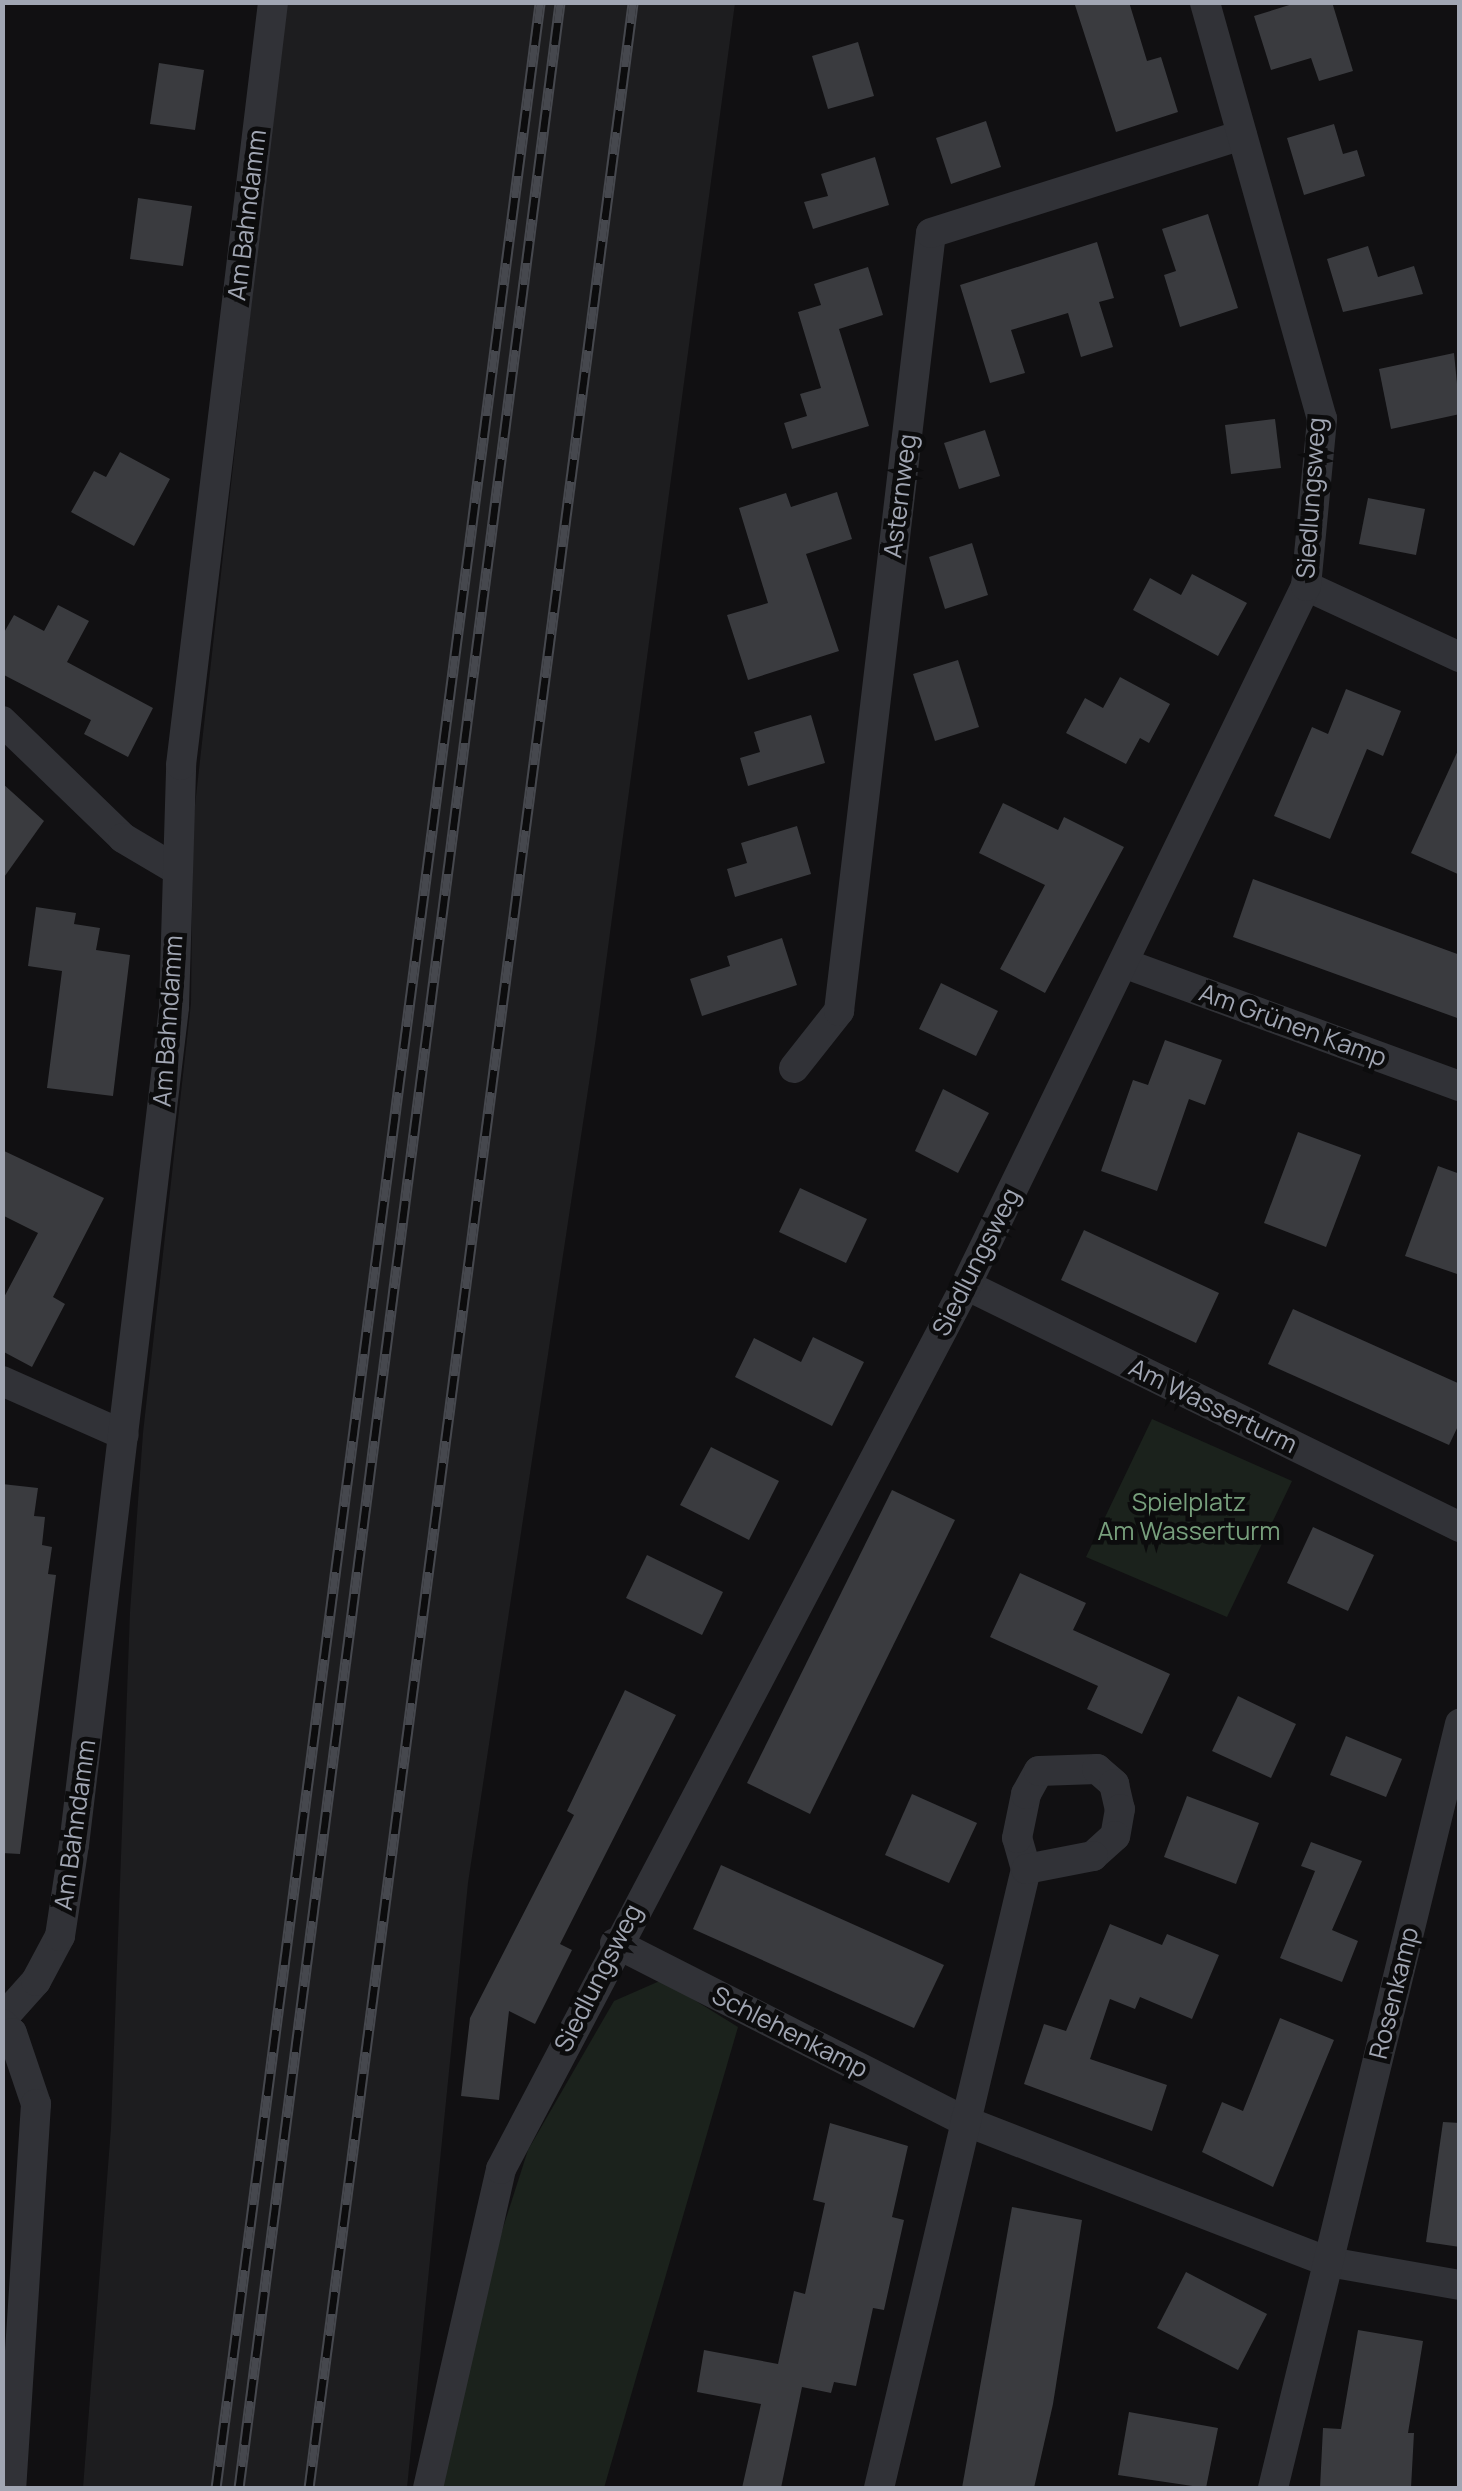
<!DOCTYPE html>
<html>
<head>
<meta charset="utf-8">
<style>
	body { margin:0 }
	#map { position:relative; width:1462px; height:2491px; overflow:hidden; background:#111012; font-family:Manrope,sans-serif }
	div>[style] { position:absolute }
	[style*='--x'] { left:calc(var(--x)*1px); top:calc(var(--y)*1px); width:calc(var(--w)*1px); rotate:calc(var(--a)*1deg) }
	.built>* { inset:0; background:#1d1d1f }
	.green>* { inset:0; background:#1b221c }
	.building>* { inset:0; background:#3a3b3f }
	.minor>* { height:30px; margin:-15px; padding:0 15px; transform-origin:15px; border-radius:15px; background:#313237 }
	.rail>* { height:11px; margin-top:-5.5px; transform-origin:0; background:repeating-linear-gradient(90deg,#0c0c0d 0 22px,#46484e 0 44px); box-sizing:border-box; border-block:2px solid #46484e }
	span { translate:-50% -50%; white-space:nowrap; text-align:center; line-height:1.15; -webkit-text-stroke:9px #0c0c0d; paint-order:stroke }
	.street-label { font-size:25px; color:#a1a6b3 }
	.park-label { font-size:25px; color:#779f7c }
	.frame { position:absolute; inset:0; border:5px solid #a1a6b3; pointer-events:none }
</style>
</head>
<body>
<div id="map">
	<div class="built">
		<i style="clip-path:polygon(285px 3px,735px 3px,596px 1037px,468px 1883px,407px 2488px,83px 2488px,111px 2128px,130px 1612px,143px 1433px,191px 1003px,193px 823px)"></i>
	</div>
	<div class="green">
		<i style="clip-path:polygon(1152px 1419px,1292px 1481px,1227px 1617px,1086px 1557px)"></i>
		<i style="clip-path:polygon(662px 1980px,738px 2027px,604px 2488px,441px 2488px,483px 2290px,528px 2150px,614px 2001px)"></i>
	</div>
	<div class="building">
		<i style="clip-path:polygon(1074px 2px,1129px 2px,1147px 61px,1161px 57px,1178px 112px,1116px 132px)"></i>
		<i style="clip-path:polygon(1299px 2px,1332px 2px,1353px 71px,1319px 81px,1311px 58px,1271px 70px,1254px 16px)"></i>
		<i style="clip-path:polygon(858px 42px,874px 96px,828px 109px,812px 56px)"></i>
		<i style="clip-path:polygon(159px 63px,204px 70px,195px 130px,150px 124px)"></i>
		<i style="clip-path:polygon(986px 121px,1001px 167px,951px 184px,936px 138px)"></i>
		<i style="clip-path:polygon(1334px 124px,1343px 154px,1357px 150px,1365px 176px,1304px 195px,1287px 138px)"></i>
		<i style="clip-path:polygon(875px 157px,889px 205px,813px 229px,804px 202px,828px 196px,821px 174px)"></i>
		<i style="clip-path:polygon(138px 198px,192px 206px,183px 266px,130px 259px)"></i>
		<i style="clip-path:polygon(1208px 214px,1238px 308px,1180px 327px,1164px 275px,1176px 271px,1162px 229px)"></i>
		<i style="clip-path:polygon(1097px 242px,1114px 298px,1099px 302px,1113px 347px,1081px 357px,1068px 313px,1011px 330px,1025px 373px,990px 383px,960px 285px)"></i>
		<i style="clip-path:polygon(1368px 246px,1378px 277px,1414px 266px,1423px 294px,1343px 312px,1327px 259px)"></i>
		<i style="clip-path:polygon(868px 267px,883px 315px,839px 329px,869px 426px,792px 449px,784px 423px,807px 416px,800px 394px,821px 388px,798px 312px,821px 305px,814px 284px)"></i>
		<i style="clip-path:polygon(1454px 353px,1460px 414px,1391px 429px,1379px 369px)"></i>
		<i style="clip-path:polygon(1275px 419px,1281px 468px,1231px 474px,1225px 425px)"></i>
		<i style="clip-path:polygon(985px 430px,1000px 476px,959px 489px,944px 443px)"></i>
		<i style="clip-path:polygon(120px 452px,170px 479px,134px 546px,71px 512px,94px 471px,106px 477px)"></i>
		<i style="clip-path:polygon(837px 492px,852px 539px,806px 554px,839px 651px,748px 680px,727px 615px,768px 603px,739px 508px,786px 493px,791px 507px)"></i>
		<i style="clip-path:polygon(1368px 498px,1425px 509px,1416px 555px,1359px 544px)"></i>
		<i style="clip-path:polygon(972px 543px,988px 595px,945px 609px,929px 557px)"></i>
		<i style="clip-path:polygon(1192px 574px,1247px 603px,1218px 656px,1133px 610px,1150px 578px,1181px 595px)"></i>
		<i style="clip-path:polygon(58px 605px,89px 621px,67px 662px,153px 708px,128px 757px,84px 734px,91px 720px,2px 674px,2px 636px,14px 615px,44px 631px)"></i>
		<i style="clip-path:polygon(958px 660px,979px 727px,935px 741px,913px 674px)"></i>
		<i style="clip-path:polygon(1120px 677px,1170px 704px,1149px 743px,1140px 738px,1126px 764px,1066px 733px,1085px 698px,1103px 708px)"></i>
		<i style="clip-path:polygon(1346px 689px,1401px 711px,1383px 756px,1367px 749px,1330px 839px,1274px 816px,1312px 727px,1328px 734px)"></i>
		<i style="clip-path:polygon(811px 715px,825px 763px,748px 786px,740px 758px,760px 752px,754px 732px)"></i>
		<i style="clip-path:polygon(1460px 746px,1460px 875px,1411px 853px)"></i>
		<i style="clip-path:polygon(2px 783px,44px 821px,2px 880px)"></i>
		<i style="clip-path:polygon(1003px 803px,1058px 830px,1064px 817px,1124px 847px,1045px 993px,1000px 969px,1045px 885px,979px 853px)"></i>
		<i style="clip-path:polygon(797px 826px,811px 874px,735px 897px,727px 869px,747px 863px,741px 843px)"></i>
		<i style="clip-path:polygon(1253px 879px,1460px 955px,1460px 1019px,1233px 937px)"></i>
		<i style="clip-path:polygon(36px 907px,76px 913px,74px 924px,100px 928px,96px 950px,130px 955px,113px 1096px,47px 1088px,62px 971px,28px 966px)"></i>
		<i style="clip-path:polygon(782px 938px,797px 985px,702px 1016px,690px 979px,730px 966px,727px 956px)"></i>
		<i style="clip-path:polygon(941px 983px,998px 1011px,976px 1056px,919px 1029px)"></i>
		<i style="clip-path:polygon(1165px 1040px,1222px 1060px,1205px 1105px,1189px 1099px,1157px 1191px,1101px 1171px,1133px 1080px,1148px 1085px)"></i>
		<i style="clip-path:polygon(943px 1089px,989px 1113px,958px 1173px,915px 1151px)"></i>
		<i style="clip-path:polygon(1298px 1132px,1361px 1155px,1326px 1247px,1264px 1223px)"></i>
		<i style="clip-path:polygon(2px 1150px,104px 1198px,53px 1297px,65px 1304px,32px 1367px,2px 1351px,2px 1301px,38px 1233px,2px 1215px)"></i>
		<i style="clip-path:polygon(1438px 1166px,1460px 1174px,1460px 1275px,1405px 1256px)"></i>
		<i style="clip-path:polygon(800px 1188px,867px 1219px,846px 1263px,779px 1232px)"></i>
		<i style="clip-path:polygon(1084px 1230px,1219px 1293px,1196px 1343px,1061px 1280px)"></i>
		<i style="clip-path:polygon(1293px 1309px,1460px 1384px,1460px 1422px,1449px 1445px,1268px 1364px)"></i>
		<i style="clip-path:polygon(813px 1337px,864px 1362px,832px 1426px,735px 1377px,754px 1338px,801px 1362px)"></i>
		<i style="clip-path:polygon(711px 1447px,779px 1481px,749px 1540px,680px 1505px)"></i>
		<i style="clip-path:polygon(2px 1484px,38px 1488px,34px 1516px,45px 1517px,42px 1545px,52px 1547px,48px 1574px,56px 1575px,20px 1854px,2px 1853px)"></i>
		<i style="clip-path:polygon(892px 1490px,955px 1520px,810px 1814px,747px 1783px)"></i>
		<i style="clip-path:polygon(1313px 1527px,1374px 1555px,1348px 1611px,1287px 1583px)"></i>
		<i style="clip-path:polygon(647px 1555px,723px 1592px,702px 1635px,626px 1598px)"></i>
		<i style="clip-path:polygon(1020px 1573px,1086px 1603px,1073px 1630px,1170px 1674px,1142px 1734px,1087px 1709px,1098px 1686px,990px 1637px)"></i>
		<i style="clip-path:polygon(625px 1690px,676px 1715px,560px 1944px,572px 1950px,535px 2024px,509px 2011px,499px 2100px,461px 2096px,470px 2018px,574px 1815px,567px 1811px)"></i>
		<i style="clip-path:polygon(1238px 1696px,1296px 1724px,1271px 1778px,1212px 1751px)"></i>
		<i style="clip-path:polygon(1346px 1736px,1402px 1759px,1386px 1797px,1330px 1775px)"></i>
		<i style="clip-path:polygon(912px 1794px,977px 1823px,949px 1883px,885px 1855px)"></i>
		<i style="clip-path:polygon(1187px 1796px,1259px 1823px,1236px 1884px,1164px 1857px)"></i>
		<i style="clip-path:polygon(1311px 1842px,1362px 1861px,1332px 1930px,1358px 1941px,1342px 1982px,1280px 1958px,1315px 1871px,1301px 1866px)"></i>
		<i style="clip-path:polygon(721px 1865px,944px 1965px,914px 2028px,693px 1929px)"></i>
		<i style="clip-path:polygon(1110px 1924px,1162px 1945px,1167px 1934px,1219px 1955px,1192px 2019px,1140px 1997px,1135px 2009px,1110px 1999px,1090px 2059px,1167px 2085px,1152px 2131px,1024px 2084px,1044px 2024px,1066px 2031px)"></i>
		<i style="clip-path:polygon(1280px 2018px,1334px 2040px,1273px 2187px,1202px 2152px,1222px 2102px,1243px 2111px)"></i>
		<i style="clip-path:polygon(1443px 2122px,1460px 2123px,1460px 2247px,1426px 2242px)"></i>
		<i style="clip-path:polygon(830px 2123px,908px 2146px,892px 2217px,904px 2220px,884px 2310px,873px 2308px,856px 2386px,834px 2382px,831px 2393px,802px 2387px,781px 2488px,742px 2488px,761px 2404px,697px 2392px,704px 2350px,778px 2364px,794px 2291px,805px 2294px,825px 2203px,813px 2200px)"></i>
		<i style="clip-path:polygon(1012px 2207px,1082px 2220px,1053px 2404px,1034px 2488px,962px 2488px)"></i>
		<i style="clip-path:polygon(1186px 2272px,1267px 2314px,1238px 2370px,1157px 2328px)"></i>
		<i style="clip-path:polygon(1358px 2330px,1423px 2341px,1408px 2433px,1414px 2433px,1411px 2488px,1320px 2488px,1323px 2428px,1341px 2429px)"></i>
		<i style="clip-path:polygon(1129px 2412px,1218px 2428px,1206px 2488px,1118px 2475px)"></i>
	</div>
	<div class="minor">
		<i style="--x:1306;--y:586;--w:170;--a:24.8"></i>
		<i style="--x:2;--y:721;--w:168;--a:44"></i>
		<i style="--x:123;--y:838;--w:63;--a:30.7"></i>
		<i style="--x:1126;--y:964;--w:356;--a:20.1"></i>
		<i style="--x:794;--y:1068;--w:73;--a:-51.7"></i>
		<i style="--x:839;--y:1011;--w:783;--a:-83.26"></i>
		<i style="--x:931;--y:233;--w:326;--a:-17.5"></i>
		<i style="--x:966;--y:1285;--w:550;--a:26.1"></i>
		<i style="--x:2;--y:1381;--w:133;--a:23.9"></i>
		<i style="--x:615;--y:1943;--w:393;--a:27"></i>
		<i style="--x:965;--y:2121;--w:390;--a:21.2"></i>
		<i style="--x:1329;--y:2262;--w:133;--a:10"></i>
		<i style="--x:2;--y:2019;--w:51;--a:-48.2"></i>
		<i style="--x:36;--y:1981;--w:51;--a:-61.9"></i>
		<i style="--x:60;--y:1936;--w:92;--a:-81.3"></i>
		<i style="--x:74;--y:1845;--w:844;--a:-83.19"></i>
		<i style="--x:174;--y:1007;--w:242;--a:-88.3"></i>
		<i style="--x:181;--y:765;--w:769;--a:-83.12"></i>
		<i style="--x:2;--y:2024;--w:13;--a:42"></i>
		<i style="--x:12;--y:2033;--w:75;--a:71.3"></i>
		<i style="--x:36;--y:2104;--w:385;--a:93.7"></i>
		<i style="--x:428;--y:2488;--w:327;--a:-77.1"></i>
		<i style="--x:501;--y:2169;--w:999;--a:-62.25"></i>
		<i style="--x:966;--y:1285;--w:777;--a:-64.06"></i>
		<i style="--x:1306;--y:586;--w:168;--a:-84.5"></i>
		<i style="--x:1322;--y:419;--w:433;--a:-105.7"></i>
		<i style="--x:879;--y:2488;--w:636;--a:-76.64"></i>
		<i style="--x:1026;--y:1869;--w:32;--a:-106"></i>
		<i style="--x:1017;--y:1838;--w:45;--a:-78.4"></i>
		<i style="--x:1026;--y:1794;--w:26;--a:-61"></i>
		<i style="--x:1039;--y:1771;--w:58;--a:-2"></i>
		<i style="--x:1097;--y:1769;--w:23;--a:41"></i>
		<i style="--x:1114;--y:1784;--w:26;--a:77"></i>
		<i style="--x:1120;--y:1809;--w:27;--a:100"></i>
		<i style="--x:1115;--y:1836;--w:30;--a:138"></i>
		<i style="--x:1093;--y:1856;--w:68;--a:169"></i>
		<i style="--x:1273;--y:2488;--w:787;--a:-76.25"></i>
	</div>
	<div class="rail">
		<i style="--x:216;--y:2488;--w:2507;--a:-82.57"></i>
		<i style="--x:239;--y:2488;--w:2507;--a:-82.64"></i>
		<i style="--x:309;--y:2488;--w:2507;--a:-82.57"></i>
	</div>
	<div class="street-label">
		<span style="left:247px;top:215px;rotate:-83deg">Am Bahndamm</span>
		<span style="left:900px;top:496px;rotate:-83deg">Asternweg</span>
		<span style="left:1311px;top:498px;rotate:-86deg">Siedlungsweg</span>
		<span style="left:168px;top:1021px;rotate:-86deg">Am Bahndamm</span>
		<span style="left:1293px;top:1025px;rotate:20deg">Am Grünen Kamp</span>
		<span style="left:976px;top:1262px;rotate:-63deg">Siedlungsweg</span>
		<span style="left:1213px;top:1406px;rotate:26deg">Am Wasserturm</span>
		<span style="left:75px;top:1825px;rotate:-82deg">Am Bahndamm</span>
		<span style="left:598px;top:1978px;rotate:-63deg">Siedlungsweg</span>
		<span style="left:1394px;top:1993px;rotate:-76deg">Rosenkamp</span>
		<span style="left:790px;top:2032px;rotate:27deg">Schlehenkamp</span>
	</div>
	<div class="park-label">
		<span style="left:1189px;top:1517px">Spielplatz<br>Am Wasserturm</span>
	</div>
	<div class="frame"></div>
</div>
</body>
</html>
